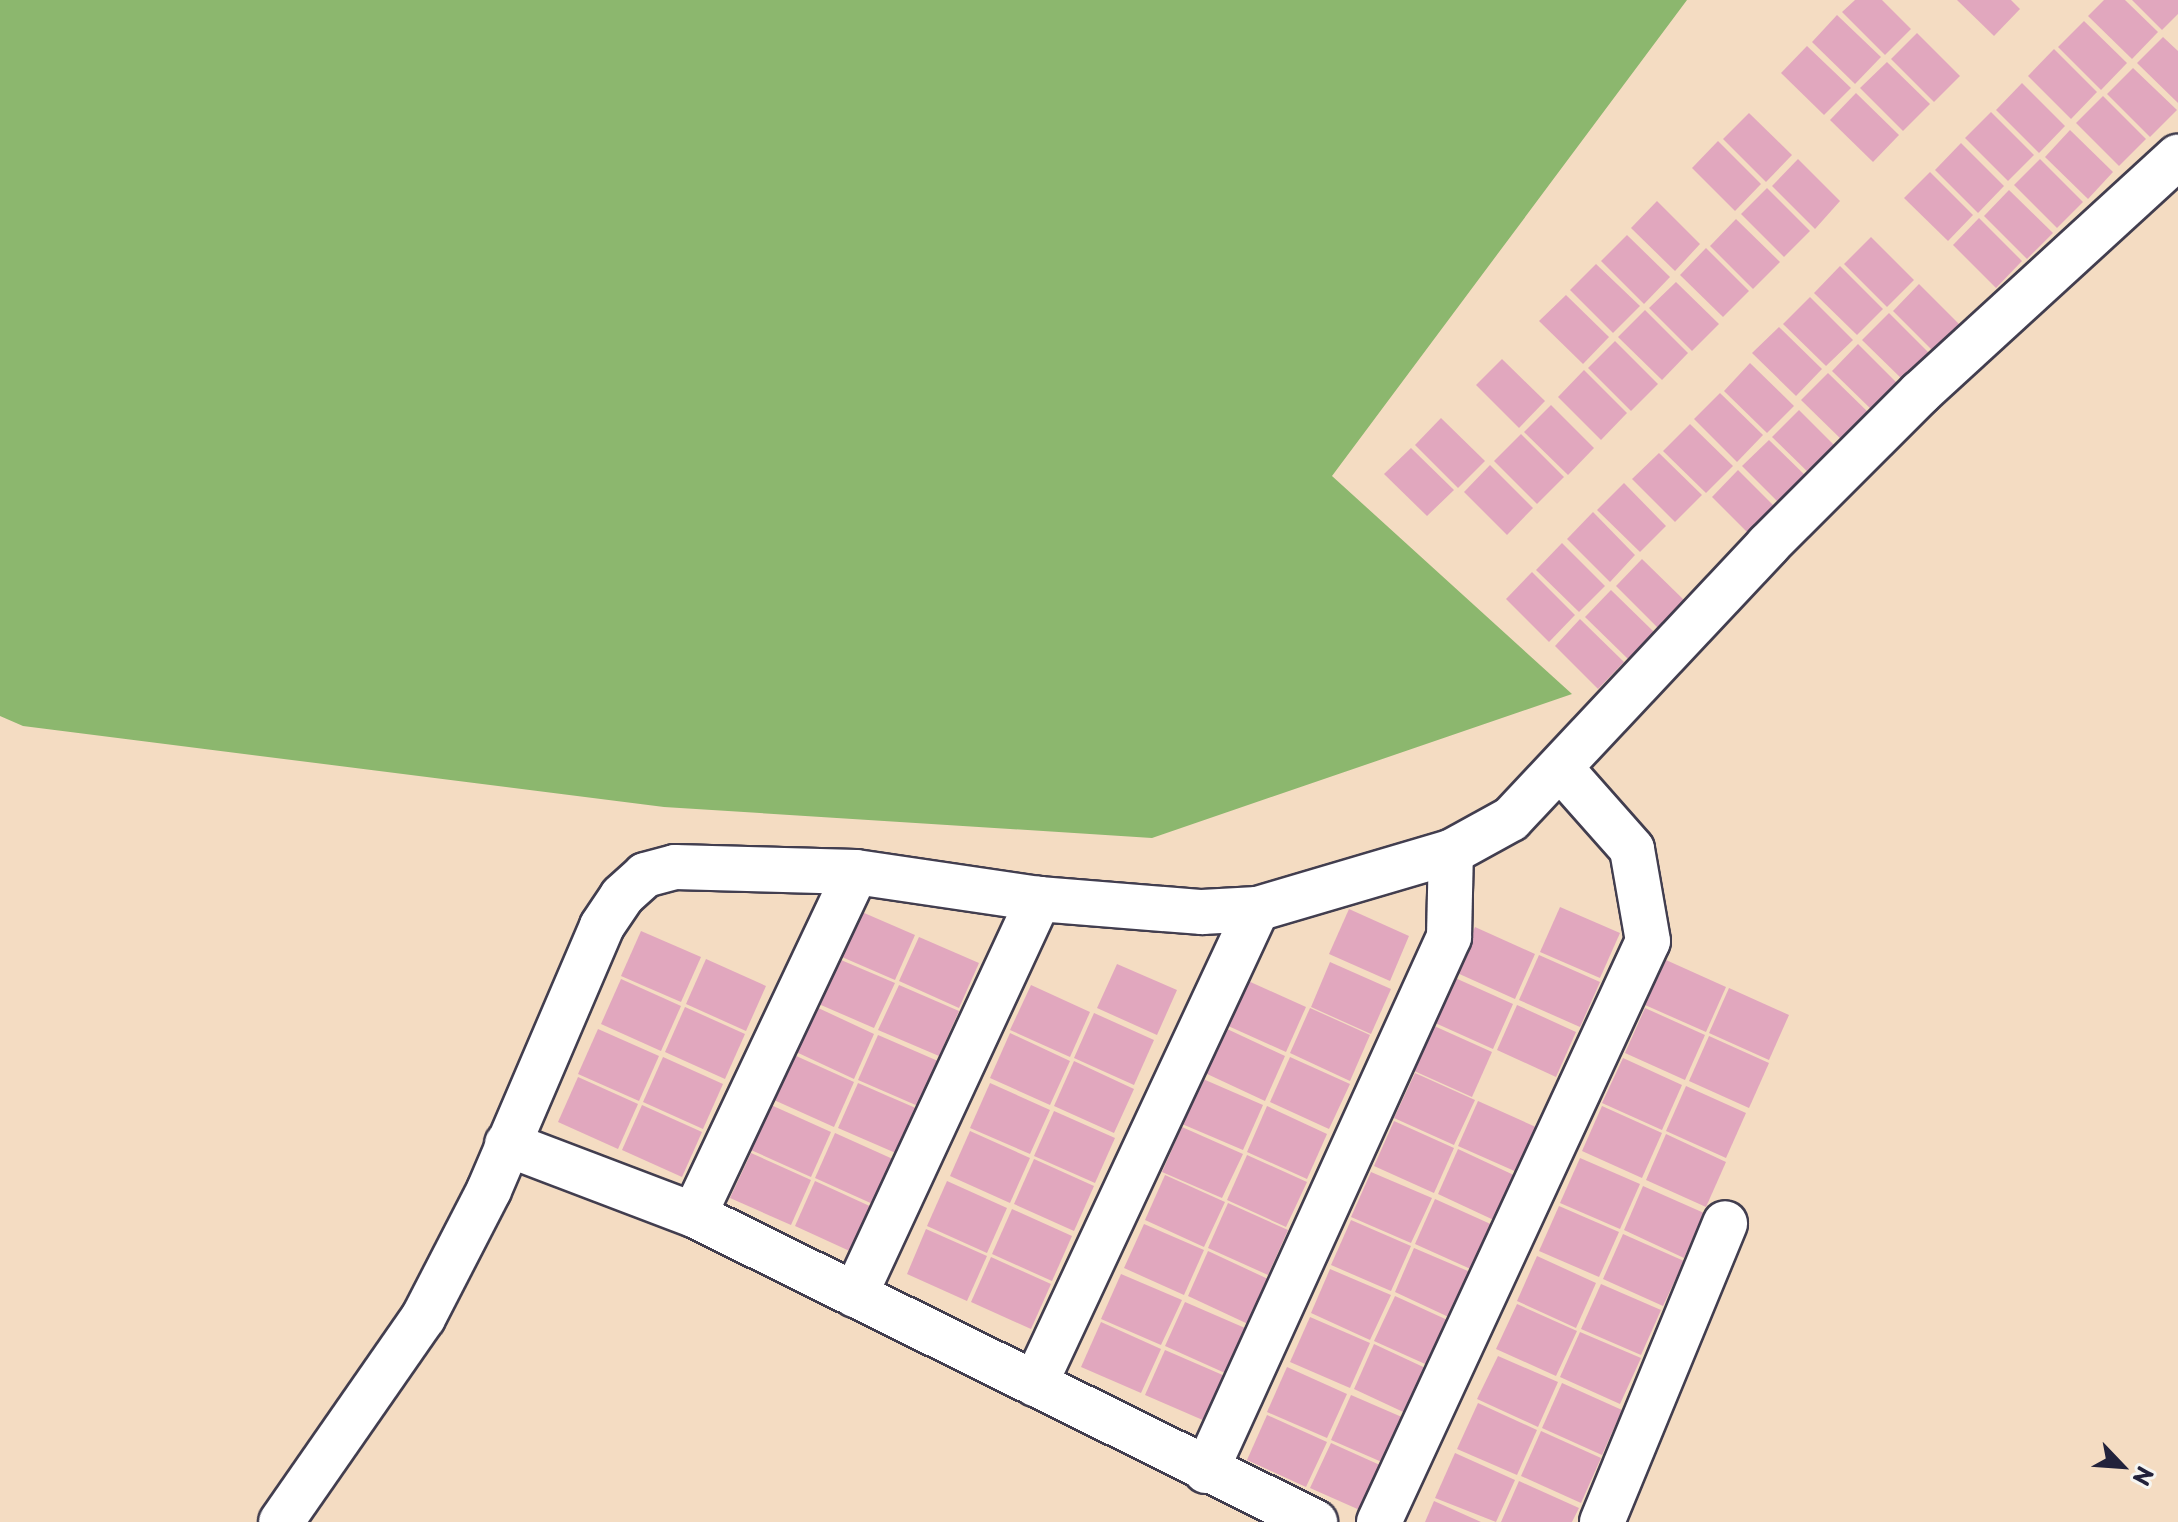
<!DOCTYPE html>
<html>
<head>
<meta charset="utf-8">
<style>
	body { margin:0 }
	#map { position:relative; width:2178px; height:1522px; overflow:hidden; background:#f4dcc2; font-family:"Playpen Sans",sans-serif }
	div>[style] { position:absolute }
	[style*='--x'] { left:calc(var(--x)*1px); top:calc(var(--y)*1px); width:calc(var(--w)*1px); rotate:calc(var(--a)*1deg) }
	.forest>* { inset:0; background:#8cb76e }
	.building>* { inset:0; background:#e1a7be }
	.roads { filter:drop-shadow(2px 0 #423e4f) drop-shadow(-2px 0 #423e4f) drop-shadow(0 2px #423e4f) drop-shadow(0 -2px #423e4f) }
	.minor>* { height:44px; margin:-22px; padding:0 22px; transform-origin:22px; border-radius:22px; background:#fff }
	span { translate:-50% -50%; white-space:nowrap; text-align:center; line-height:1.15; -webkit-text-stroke:8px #f6f6f2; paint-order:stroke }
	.north { position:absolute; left:2082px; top:1426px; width:80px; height:80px; -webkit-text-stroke:6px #f6f6f2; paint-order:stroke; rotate:115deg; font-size:22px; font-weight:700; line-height:32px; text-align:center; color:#22223b }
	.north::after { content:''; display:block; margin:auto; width:28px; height:36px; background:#22223b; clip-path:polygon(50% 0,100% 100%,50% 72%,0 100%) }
</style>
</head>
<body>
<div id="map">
	<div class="forest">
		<i style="clip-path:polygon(0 0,1687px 0,1332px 476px,1572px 694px,1152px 838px,664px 807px,23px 726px,0 716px)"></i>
	</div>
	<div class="building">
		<i style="clip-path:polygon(1855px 0,1882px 0,1911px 29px,1885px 55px,1842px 12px)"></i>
		<i style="clip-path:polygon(1957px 0,2011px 0,2020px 9px,1994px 36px)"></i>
		<i style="clip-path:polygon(2104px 0,2125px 0,2158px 32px,2132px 59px,2088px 16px)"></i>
		<i style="clip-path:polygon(2132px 0,2178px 0,2178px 14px,2162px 30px)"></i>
		<i style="clip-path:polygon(1837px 15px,1881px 57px,1855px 84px,1812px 42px)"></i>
		<i style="clip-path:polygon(2084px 21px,2127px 63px,2101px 90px,2058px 47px)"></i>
		<i style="clip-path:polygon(1917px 33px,1960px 76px,1934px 102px,1891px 59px)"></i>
		<i style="clip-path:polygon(2163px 37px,2178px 51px,2178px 103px,2137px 63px)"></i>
		<i style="clip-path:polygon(1807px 46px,1851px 88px,1824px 115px,1781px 73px)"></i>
		<i style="clip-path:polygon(2054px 49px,2097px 92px,2071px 119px,2028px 76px)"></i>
		<i style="clip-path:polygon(1887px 62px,1930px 104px,1903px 131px,1860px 88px)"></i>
		<i style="clip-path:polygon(2133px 68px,2177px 110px,2150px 137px,2107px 94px)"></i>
		<i style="clip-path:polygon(2022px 83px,2065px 126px,2039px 153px,1996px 110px)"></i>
		<i style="clip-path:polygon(1856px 93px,1899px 135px,1873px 162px,1830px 120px)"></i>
		<i style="clip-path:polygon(2103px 96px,2146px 139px,2119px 166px,2076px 123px)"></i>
		<i style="clip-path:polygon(1991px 112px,2034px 155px,2008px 181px,1965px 138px)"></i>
		<i style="clip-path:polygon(1749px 113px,1792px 155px,1766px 182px,1723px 139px)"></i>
		<i style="clip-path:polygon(2070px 130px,2113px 172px,2088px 199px,2045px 157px)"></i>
		<i style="clip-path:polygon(1718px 141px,1761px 184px,1735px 211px,1692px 168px)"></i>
		<i style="clip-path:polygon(1961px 143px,2004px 186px,1978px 213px,1935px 170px)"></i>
		<i style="clip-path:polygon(1798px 159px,1840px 201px,1815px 229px,1772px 186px)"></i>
		<i style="clip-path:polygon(2040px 159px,2083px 202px,2057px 228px,2014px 185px)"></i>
		<i style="clip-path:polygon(1930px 172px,1973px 215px,1948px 241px,1904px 198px)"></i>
		<i style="clip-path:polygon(1767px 188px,1810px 231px,1784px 257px,1741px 214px)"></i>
		<i style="clip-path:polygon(2009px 190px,2053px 233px,2027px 259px,1984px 216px)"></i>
		<i style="clip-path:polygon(1657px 201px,1700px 244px,1675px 271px,1631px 228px)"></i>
		<i style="clip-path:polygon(1979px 218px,2022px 261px,1996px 288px,1953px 245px)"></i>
		<i style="clip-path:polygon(1736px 219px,1780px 262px,1753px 289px,1710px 246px)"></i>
		<i style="clip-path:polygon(1627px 235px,1670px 277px,1644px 304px,1601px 261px)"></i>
		<i style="clip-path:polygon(1871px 237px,1914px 280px,1887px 307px,1844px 264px)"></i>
		<i style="clip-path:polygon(1706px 248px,1749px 291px,1723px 317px,1680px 275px)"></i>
		<i style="clip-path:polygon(1596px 264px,1640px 306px,1613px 333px,1570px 290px)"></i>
		<i style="clip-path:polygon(1840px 266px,1883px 309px,1857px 335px,1814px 293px)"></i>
		<i style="clip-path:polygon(1676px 282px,1719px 324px,1692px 351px,1649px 308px)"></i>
		<i style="clip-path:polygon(1919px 284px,1962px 327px,1936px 354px,1893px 311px)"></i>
		<i style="clip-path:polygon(1566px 295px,1609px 337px,1583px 364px,1539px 321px)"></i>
		<i style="clip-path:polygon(1810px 297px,1853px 340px,1826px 366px,1783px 324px)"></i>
		<i style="clip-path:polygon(1645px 310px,1688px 353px,1662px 380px,1618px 337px)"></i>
		<i style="clip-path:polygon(1889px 313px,1932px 356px,1905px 382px,1862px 340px)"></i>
		<i style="clip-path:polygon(1779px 327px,1822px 369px,1796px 396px,1752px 353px)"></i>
		<i style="clip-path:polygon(1615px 341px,1658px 384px,1631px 411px,1588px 368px)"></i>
		<i style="clip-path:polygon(1858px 344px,1901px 387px,1875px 413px,1832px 371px)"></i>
		<i style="clip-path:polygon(1502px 359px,1545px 401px,1519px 428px,1476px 385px)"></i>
		<i style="clip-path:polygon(1750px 363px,1794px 406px,1767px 433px,1724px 391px)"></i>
		<i style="clip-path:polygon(1584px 370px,1627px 413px,1601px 440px,1558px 397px)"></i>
		<i style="clip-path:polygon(1828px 373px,1871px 415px,1844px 442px,1801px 400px)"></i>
		<i style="clip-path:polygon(1720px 393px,1763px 435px,1737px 462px,1694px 419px)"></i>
		<i style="clip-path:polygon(1551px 405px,1594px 448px,1568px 475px,1524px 432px)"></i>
		<i style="clip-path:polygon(1799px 410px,1842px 453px,1816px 480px,1772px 437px)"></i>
		<i style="clip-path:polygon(1441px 418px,1485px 461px,1458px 488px,1415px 445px)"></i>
		<i style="clip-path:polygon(1690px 424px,1733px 466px,1706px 493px,1663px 451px)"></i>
		<i style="clip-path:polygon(1521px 434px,1564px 477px,1537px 504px,1494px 461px)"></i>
		<i style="clip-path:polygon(1769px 440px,1812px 482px,1785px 509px,1742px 466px)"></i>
		<i style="clip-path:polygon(1411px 448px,1454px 490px,1427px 516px,1384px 474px)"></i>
		<i style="clip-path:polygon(1659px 453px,1702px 495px,1675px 522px,1632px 479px)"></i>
		<i style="clip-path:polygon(1490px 465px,1533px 508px,1507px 535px,1464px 492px)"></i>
		<i style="clip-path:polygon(1738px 470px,1781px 513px,1755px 540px,1712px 497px)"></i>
		<i style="clip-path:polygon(1624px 483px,1666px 526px,1640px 552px,1597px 510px)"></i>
		<i style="clip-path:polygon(1593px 512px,1635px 555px,1610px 582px,1567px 539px)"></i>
		<i style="clip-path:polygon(1562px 543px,1605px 586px,1579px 612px,1536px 570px)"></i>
		<i style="clip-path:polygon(1642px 559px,1685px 601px,1659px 629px,1616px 586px)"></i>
		<i style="clip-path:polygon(1532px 572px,1575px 615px,1549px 642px,1506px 599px)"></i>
		<i style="clip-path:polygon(1611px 590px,1654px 632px,1628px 659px,1585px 617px)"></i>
		<i style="clip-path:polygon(1580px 619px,1624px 662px,1598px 689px,1555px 646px)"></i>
		<i style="clip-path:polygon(1560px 907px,1620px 933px,1600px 978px,1540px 952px)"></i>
		<i style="clip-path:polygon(855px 909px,915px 935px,895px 980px,835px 954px)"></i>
		<i style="clip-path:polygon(1349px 909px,1409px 936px,1390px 981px,1329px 954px)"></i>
		<i style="clip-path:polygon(1475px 927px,1535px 954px,1515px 999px,1455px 972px)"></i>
		<i style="clip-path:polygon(641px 931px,701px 957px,681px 1002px,621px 976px)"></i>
		<i style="clip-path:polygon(919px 937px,979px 963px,959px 1008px,899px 981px)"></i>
		<i style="clip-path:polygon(1539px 955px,1600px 982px,1580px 1027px,1519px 1000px)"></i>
		<i style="clip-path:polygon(834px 957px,895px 983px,874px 1028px,814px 1002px)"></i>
		<i style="clip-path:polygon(706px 959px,766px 986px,746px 1031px,686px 1004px)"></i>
		<i style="clip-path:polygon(1666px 960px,1726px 987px,1706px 1032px,1645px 1005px)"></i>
		<i style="clip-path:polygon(1330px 962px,1391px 989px,1371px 1034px,1311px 1007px)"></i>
		<i style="clip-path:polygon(1117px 964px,1177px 990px,1157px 1035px,1097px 1008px)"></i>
		<i style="clip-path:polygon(1453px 977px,1513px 1004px,1493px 1049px,1433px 1022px)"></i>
		<i style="clip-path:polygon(621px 979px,681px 1006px,661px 1051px,601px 1024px)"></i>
		<i style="clip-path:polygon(1246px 980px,1306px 1007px,1286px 1052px,1226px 1025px)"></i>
		<i style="clip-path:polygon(899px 985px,959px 1011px,939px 1056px,878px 1030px)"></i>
		<i style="clip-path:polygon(1031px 985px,1090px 1012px,1070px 1057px,1010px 1030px)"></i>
		<i style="clip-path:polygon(1729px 988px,1789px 1015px,1769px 1060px,1709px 1033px)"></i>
		<i style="clip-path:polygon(1517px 1005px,1576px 1032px,1556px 1077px,1497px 1050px)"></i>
		<i style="clip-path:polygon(814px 1006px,874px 1034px,854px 1079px,794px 1051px)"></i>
		<i style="clip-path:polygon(685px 1007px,745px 1034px,725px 1079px,665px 1052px)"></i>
		<i style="clip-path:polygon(1310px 1008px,1370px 1035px,1350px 1081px,1290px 1053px)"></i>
		<i style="clip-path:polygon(1645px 1008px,1705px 1035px,1685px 1080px,1625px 1053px)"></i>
		<i style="clip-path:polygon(1094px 1013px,1154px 1040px,1134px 1085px,1074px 1058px)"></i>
		<i style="clip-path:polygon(1432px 1025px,1492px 1052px,1472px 1097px,1412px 1070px)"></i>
		<i style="clip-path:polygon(1225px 1028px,1285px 1056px,1265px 1101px,1205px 1073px)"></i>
		<i style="clip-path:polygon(598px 1029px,659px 1056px,639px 1101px,578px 1074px)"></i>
		<i style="clip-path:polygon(1010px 1033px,1070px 1061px,1050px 1105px,990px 1078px)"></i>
		<i style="clip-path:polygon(878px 1035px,938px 1061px,918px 1106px,858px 1080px)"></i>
		<i style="clip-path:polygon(1709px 1036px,1769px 1063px,1749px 1108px,1689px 1081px)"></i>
		<i style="clip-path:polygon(794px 1055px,854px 1082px,834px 1127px,774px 1100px)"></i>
		<i style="clip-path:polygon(663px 1057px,723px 1084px,703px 1129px,643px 1102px)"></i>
		<i style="clip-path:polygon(1290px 1057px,1350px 1084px,1329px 1129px,1270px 1102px)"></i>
		<i style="clip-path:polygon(1623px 1058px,1682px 1085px,1662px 1130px,1602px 1103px)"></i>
		<i style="clip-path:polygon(1074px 1061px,1134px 1089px,1114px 1133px,1054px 1106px)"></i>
		<i style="clip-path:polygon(1415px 1073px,1475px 1100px,1454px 1145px,1394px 1118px)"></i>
		<i style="clip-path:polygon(578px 1077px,638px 1104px,618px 1149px,558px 1122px)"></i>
		<i style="clip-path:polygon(1203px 1079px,1263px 1105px,1243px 1150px,1182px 1124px)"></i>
		<i style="clip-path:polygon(858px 1083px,918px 1109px,898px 1154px,838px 1128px)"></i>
		<i style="clip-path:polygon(990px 1083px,1050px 1110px,1030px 1154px,970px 1128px)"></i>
		<i style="clip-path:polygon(1686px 1086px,1746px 1113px,1726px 1158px,1666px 1131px)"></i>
		<i style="clip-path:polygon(1478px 1101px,1538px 1128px,1519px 1173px,1458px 1146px)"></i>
		<i style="clip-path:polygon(642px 1105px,702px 1132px,682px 1177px,622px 1150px)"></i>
		<i style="clip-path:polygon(771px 1105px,831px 1132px,811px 1177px,751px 1150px)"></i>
		<i style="clip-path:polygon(1267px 1106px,1327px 1134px,1307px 1179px,1247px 1152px)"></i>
		<i style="clip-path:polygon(1602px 1106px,1662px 1133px,1642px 1178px,1582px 1151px)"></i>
		<i style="clip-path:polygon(1054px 1111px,1115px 1138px,1095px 1183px,1034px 1156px)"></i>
		<i style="clip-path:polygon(1394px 1121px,1454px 1148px,1434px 1193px,1374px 1166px)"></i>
		<i style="clip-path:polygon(1182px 1127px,1243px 1154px,1222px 1198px,1162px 1172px)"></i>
		<i style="clip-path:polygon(970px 1131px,1030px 1158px,1010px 1203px,950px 1176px)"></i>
		<i style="clip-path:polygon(835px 1133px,895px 1160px,875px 1205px,815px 1178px)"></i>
		<i style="clip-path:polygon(1666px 1134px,1726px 1162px,1706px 1207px,1646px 1180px)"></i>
		<i style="clip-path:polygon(1458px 1149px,1518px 1177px,1498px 1222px,1438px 1194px)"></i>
		<i style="clip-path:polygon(751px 1153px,811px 1180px,791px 1225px,730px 1198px)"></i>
		<i style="clip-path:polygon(1247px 1155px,1307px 1182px,1286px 1227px,1227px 1200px)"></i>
		<i style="clip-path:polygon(1580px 1158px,1640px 1184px,1620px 1229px,1560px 1203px)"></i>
		<i style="clip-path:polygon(1034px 1159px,1094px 1186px,1074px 1231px,1014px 1204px)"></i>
		<i style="clip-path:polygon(1371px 1172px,1432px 1198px,1411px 1243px,1351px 1217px)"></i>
		<i style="clip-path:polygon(1165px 1175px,1225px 1202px,1204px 1247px,1145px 1220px)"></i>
		<i style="clip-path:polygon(815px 1181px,874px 1208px,854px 1253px,795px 1226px)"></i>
		<i style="clip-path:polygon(947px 1181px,1007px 1208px,987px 1253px,927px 1226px)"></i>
		<i style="clip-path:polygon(1643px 1186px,1704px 1213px,1684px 1258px,1624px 1230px)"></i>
		<i style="clip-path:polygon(1435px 1199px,1495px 1226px,1475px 1271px,1415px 1244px)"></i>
		<i style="clip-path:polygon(1228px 1203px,1288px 1230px,1268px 1275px,1208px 1248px)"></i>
		<i style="clip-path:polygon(1559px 1206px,1619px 1232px,1599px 1277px,1539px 1251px)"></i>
		<i style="clip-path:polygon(1012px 1209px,1072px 1236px,1052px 1281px,992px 1254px)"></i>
		<i style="clip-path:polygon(1351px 1220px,1411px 1246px,1391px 1291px,1331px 1265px)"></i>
		<i style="clip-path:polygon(1144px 1224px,1204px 1250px,1184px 1295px,1124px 1268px)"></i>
		<i style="clip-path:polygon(926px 1229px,987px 1256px,967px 1301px,907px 1274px)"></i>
		<i style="clip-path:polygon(1623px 1234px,1684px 1261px,1663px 1306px,1603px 1279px)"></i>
		<i style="clip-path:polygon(1414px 1248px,1475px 1274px,1455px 1320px,1395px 1292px)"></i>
		<i style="clip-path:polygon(1208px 1251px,1268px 1279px,1248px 1324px,1188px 1296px)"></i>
		<i style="clip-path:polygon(1537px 1256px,1596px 1283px,1576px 1328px,1517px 1301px)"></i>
		<i style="clip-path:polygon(991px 1257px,1051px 1284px,1031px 1329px,971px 1302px)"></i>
		<i style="clip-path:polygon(1330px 1269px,1391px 1295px,1370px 1340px,1311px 1313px)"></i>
		<i style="clip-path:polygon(1121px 1274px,1182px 1300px,1161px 1345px,1101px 1319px)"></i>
		<i style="clip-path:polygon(1601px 1284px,1661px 1310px,1641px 1355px,1581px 1329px)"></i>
		<i style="clip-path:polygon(1395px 1296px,1454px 1323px,1434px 1368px,1374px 1341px)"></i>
		<i style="clip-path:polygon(1185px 1302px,1245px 1328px,1225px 1373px,1165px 1346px)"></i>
		<i style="clip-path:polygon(1517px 1304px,1577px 1331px,1556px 1376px,1496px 1349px)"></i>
		<i style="clip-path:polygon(1310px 1317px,1370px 1343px,1350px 1388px,1290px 1362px)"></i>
		<i style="clip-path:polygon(1101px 1322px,1161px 1349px,1141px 1393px,1081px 1367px)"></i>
		<i style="clip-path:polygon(1580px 1332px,1641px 1358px,1620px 1404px,1560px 1377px)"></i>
		<i style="clip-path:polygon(1374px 1344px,1434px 1372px,1414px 1417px,1354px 1389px)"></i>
		<i style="clip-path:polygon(1165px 1350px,1225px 1376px,1205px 1421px,1145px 1395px)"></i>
		<i style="clip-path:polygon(1498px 1356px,1558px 1382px,1538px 1427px,1477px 1399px)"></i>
		<i style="clip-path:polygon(1287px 1367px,1347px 1394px,1327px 1438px,1267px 1412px)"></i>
		<i style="clip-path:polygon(1562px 1383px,1622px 1410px,1602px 1455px,1542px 1428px)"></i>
		<i style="clip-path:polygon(1351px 1395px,1411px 1421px,1391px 1466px,1331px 1440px)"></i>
		<i style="clip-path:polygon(1478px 1403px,1537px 1430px,1517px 1475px,1457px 1449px)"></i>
		<i style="clip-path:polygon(1267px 1415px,1327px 1442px,1306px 1487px,1247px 1460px)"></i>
		<i style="clip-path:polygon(1541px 1431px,1601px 1458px,1581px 1503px,1521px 1476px)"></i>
		<i style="clip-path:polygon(1331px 1443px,1391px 1470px,1371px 1515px,1310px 1488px)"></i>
		<i style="clip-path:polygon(1455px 1453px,1515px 1480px,1496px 1522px,1435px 1498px)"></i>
		<i style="clip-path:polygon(1519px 1481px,1579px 1508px,1572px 1522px,1501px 1522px)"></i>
		<i style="clip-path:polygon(1434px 1501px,1481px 1522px,1425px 1522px)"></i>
	</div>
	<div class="roads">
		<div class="minor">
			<i style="--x:507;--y:1144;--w:200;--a:20.8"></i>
			<i style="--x:694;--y:1215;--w:693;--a:26.31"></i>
			<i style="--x:694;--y:1215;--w:379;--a:-64.7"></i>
			<i style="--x:855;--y:1295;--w:437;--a:-65.1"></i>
			<i style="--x:1035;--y:1384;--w:524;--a:-64.95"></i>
			<i style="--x:1206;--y:1471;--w:587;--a:-65.53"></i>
			<i style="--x:1449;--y:937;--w:85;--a:-88.7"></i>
			<i style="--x:281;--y:1522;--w:249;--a:-55.2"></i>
			<i style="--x:423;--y:1318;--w:144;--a:-62.7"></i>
			<i style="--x:489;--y:1190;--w:287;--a:-66.8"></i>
			<i style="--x:602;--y:926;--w:36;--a:-56"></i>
			<i style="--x:622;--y:896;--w:31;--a:-42"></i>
			<i style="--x:645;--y:875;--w:31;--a:-15"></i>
			<i style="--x:675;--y:867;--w:181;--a:1.6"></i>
			<i style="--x:856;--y:872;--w:185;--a:8.4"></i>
			<i style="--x:1039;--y:899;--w:164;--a:4.6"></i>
			<i style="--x:1202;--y:912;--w:55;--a:-3.1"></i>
			<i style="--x:1257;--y:909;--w:202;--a:-16.4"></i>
			<i style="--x:1451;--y:852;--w:68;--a:-28.8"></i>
			<i style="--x:1511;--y:819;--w:376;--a:-46.8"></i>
			<i style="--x:1768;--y:545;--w:215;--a:-45"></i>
			<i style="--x:1920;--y:393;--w:350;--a:-42.5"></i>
			<i style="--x:1379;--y:1522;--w:640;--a:-65.16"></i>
			<i style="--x:1648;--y:941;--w:93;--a:-99.9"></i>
			<i style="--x:1632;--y:849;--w:106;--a:-131.5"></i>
			<i style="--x:1602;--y:1522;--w:323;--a:-67.6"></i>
		</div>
	</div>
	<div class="north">N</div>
</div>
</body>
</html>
